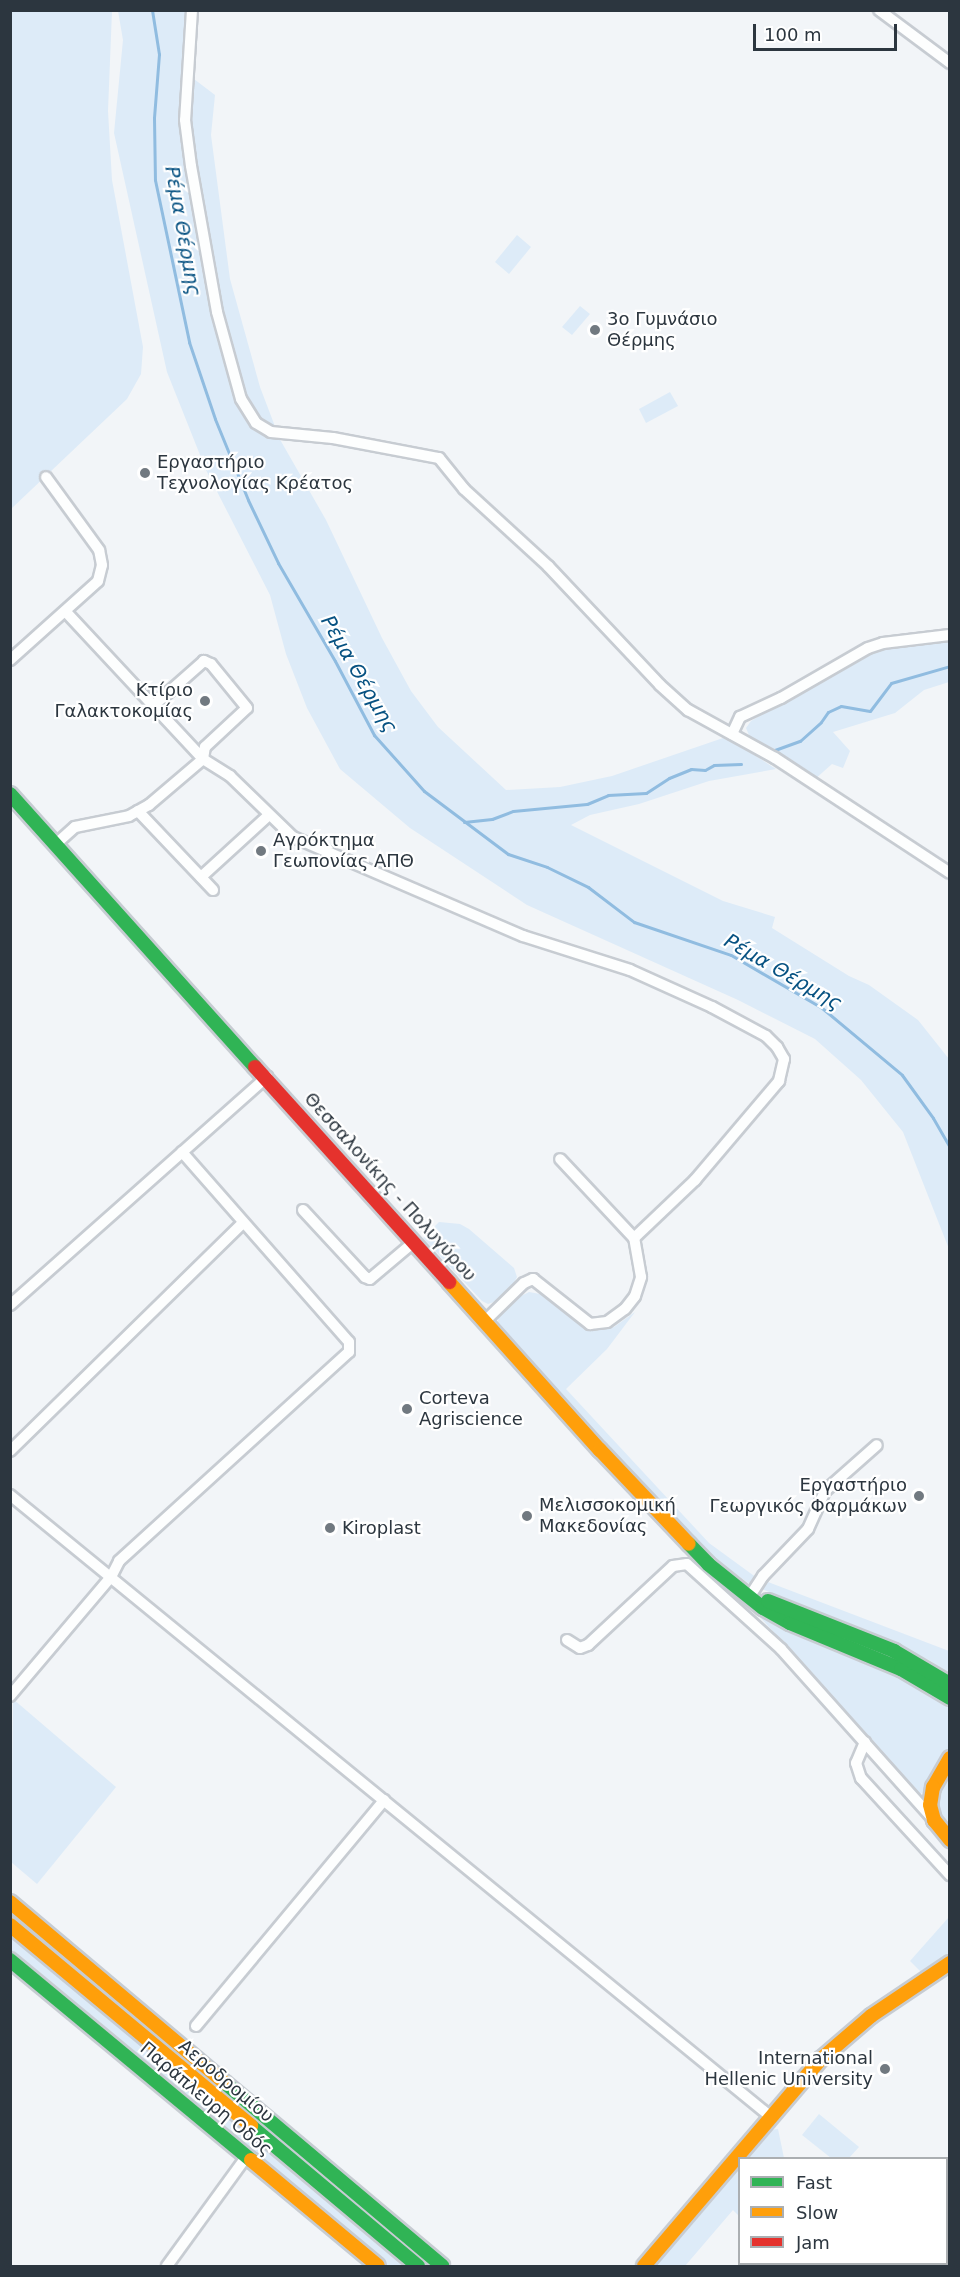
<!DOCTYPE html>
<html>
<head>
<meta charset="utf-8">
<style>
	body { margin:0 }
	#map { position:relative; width:960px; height:2277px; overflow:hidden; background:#f2f5f8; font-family:"DejaVu Sans",sans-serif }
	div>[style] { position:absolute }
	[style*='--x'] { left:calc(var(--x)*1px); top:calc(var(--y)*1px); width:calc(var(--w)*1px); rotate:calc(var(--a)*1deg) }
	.green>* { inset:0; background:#ddebf8 }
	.stream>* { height:3px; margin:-1.5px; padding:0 1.5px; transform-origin:1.5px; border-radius:1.5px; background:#90bce0 }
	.roads { filter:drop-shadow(2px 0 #c7ccd2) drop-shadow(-2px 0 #c7ccd2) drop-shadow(0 2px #c7ccd2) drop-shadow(0 -2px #c7ccd2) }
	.street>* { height:10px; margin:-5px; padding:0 5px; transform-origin:5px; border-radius:5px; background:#fdfefe }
	.fast>* { height:14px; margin:-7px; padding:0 7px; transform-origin:7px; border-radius:7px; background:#30b455 }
	.slow>* { height:14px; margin:-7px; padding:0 7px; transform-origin:7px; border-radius:7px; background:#ff9f0a }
	.jam>* { height:14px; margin:-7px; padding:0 7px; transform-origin:7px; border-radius:7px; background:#e5322d }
	.dots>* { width:16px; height:16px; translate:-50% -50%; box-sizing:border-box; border:3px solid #fff; border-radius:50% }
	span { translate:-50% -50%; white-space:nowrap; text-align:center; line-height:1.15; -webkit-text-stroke:4.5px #fff; paint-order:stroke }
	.poi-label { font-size:18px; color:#2c363f }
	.left { translate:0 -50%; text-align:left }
	.right { translate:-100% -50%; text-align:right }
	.street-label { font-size:18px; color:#2c363f }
	.water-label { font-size:20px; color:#075282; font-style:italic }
	.frame { position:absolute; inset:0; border:12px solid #2c363f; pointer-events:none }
	.legend { position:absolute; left:738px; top:2157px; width:210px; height:108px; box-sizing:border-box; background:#fff; border:2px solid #abafb2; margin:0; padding:8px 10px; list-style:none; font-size:18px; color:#2c363f }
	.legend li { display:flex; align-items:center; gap:12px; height:30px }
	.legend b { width:30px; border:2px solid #abafb2 }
	.scale { position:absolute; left:753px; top:24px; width:144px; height:27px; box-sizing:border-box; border:3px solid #2c363f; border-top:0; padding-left:8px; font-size:18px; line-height:21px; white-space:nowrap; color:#2c363f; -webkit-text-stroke:4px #fff; paint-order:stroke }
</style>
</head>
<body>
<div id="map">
	<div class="green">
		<i style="clip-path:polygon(11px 11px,112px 11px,108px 111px,112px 180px,143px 347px,141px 374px,127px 399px,11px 509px)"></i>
		<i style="clip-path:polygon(118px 11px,189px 11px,180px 121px,184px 156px,202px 264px,215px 327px,235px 396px,255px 429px,264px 435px,278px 436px,326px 520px,382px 638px,411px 691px,438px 727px,506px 790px,560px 787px,612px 776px,726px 737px,776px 769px,709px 781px,639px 804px,590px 815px,571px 825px,723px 901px,775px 917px,772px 928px,849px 976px,869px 985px,918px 1020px,949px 1059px,949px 1249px,903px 1132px,861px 1080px,815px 1039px,738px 1000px,527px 905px,410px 828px,340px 769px,307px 708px,286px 654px,270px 595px,206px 470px,167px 372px,114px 133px,123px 40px)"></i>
		<i style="clip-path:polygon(190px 76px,215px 95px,211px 135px,230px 279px,260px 387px,276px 429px,262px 424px,243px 396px,220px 313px,189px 147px)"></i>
		<i style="clip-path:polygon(517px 235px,531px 247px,509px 274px,495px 262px)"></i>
		<i style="clip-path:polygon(580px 306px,590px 314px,572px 335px,562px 327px)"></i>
		<i style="clip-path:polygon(670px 392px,678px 406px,646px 423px,639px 409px)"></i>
		<i style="clip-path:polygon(949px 640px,949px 682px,924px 690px,895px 713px,833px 732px,850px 751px,843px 768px,832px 764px,814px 780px,754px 747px,746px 728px,751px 721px,876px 650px)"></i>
		<i style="clip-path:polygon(439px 1222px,460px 1224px,469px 1229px,514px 1268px,517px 1277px,512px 1287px,500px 1300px,488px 1304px,482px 1301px,423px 1238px)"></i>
		<i style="clip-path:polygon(529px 1292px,540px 1294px,587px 1329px,601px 1330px,614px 1327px,635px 1312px,607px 1349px,566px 1389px,709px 1543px,757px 1578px,751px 1585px,703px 1550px,502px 1333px,497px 1323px,499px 1317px,517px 1298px)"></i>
		<i style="clip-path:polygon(768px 1582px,949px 1651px,949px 1674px,929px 1660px,891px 1642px,762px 1589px)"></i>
		<i style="clip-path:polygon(751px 1607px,885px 1666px,949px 1705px,949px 1752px,926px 1792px,919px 1794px)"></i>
		<i style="clip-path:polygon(13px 1699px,116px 1787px,37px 1884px,11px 1862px)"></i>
		<i style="clip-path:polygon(949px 1778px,949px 1829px,939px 1809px,940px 1793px)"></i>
		<i style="clip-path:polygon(949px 1917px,949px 1956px,922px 1973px,910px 1961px)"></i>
		<i style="clip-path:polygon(10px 1932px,412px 2266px,386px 2266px,11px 1953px)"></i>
		<i style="clip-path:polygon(819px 2114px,859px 2147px,849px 2158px,831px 2158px,802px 2135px)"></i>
		<i style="clip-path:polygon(778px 2129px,784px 2158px,741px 2158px,770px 2130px)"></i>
		<i style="clip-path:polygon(739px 2160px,739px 2216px,733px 2210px,685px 2266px,648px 2266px)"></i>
		<i style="clip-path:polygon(949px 2239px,949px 2258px,945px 2266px,917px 2266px,921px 2264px,946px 2264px,947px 2241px)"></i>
	</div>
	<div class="stream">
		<i style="--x:152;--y:10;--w:45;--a:81"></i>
		<i style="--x:159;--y:54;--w:64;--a:94.5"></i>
		<i style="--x:154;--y:118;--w:62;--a:89.1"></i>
		<i style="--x:155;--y:180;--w:166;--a:78.1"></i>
		<i style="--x:189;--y:342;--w:81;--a:71.3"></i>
		<i style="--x:215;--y:419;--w:87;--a:67.8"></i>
		<i style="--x:248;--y:500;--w:70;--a:64.5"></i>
		<i style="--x:278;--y:563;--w:113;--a:59.8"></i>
		<i style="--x:335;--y:661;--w:84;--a:62.2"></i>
		<i style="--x:374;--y:735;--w:75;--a:48.2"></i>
		<i style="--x:424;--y:791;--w:105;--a:36.9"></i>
		<i style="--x:508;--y:854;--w:41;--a:18.4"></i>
		<i style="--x:547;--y:867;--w:46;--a:26"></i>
		<i style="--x:588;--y:887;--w:58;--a:37.3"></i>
		<i style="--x:634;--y:922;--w:102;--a:18.8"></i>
		<i style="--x:731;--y:955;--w:105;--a:30.2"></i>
		<i style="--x:822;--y:1008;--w:104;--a:39.9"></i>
		<i style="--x:902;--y:1075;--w:53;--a:54.2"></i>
		<i style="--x:933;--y:1118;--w:34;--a:60"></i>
		<i style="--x:772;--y:751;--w:30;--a:-20"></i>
		<i style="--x:800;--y:741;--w:28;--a:-42"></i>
		<i style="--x:821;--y:722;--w:12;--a:-55"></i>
		<i style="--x:828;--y:712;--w:14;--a:-25"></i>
		<i style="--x:841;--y:706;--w:29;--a:10"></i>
		<i style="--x:870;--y:711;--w:35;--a:-53"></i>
		<i style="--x:891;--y:683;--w:61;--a:-16.1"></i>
		<i style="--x:464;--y:822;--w:28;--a:-6"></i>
		<i style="--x:492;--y:819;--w:22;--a:-21"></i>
		<i style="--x:513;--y:811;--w:74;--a:-5.4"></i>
		<i style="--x:587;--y:804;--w:23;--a:-23"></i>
		<i style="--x:608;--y:795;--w:38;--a:-3"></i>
		<i style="--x:646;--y:793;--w:27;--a:-33"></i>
		<i style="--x:669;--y:778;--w:24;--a:-22"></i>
		<i style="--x:691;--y:769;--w:14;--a:4"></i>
		<i style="--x:705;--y:770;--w:10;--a:-29"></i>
		<i style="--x:714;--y:765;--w:27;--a:-2"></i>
	</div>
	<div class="roads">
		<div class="street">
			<i style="--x:192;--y:10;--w:110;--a:93.6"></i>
			<i style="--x:185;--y:120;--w:46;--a:82.6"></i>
			<i style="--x:191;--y:166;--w:148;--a:79.9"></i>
			<i style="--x:217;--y:312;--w:90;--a:74.6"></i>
			<i style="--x:241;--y:399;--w:28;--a:58"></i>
			<i style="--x:256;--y:423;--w:17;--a:31"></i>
			<i style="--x:271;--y:432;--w:62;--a:5.5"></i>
			<i style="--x:333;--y:438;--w:108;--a:10.7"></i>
			<i style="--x:439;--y:458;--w:40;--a:51"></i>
			<i style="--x:464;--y:489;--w:114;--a:42.5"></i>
			<i style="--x:548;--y:566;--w:163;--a:46.7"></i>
			<i style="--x:660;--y:685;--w:38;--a:42"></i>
			<i style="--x:688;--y:710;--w:99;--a:28.9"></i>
			<i style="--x:775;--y:758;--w:209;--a:33.3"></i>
			<i style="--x:879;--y:10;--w:89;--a:36.7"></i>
			<i style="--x:66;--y:612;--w:201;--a:47"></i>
			<i style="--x:203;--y:759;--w:32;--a:32"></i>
			<i style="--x:230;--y:776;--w:88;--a:44.1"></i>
			<i style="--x:293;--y:837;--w:250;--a:23.3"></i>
			<i style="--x:523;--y:936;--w:112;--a:17.6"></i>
			<i style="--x:630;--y:970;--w:90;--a:24.3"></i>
			<i style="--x:712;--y:1007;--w:61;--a:28.2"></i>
			<i style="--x:766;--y:1036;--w:16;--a:45"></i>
			<i style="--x:777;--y:1047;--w:14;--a:60"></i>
			<i style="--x:784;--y:1059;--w:23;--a:103"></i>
			<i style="--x:779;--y:1081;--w:130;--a:130.3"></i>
			<i style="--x:695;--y:1180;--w:84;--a:136.4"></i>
			<i style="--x:10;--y:660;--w:118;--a:-41.9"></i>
			<i style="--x:98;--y:581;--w:16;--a:-76"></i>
			<i style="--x:102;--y:565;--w:15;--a:-101"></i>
			<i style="--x:99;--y:550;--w:90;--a:-126"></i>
			<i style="--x:732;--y:734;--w:19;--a:-65"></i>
			<i style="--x:740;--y:717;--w:45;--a:-24.9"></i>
			<i style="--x:781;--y:698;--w:100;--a:-29.9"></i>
			<i style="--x:868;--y:648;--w:16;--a:-18"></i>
			<i style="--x:883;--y:643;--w:67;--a:-6.8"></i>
			<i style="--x:138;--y:811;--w:109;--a:46.5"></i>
			<i style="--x:57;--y:843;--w:24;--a:-42"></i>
			<i style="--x:75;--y:827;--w:55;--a:-11.5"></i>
			<i style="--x:129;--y:816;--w:23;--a:-29"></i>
			<i style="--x:149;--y:805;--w:71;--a:-40.4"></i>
			<i style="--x:203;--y:759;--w:12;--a:-81"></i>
			<i style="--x:205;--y:747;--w:57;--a:-42.9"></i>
			<i style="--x:247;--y:708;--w:57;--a:-129.3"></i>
			<i style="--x:211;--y:664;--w:8;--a:-157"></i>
			<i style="--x:204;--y:661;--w:68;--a:138.6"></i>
			<i style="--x:201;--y:877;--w:92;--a:-42.4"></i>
			<i style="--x:303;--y:1210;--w:91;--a:47.2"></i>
			<i style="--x:365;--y:1277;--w:5;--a:22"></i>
			<i style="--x:370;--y:1279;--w:57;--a:-40.1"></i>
			<i style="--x:10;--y:1305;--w:344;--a:-41.6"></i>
			<i style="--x:485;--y:1321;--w:54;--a:-44.3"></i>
			<i style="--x:524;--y:1283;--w:10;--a:-24"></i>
			<i style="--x:533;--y:1279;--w:73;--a:38.3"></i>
			<i style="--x:590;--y:1324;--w:17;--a:-7"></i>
			<i style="--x:607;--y:1322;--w:22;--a:-36"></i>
			<i style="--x:625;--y:1309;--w:16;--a:-52"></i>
			<i style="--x:635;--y:1296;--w:20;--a:-72"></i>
			<i style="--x:641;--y:1277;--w:40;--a:-100"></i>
			<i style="--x:634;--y:1238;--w:108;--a:-133.1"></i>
			<i style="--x:10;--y:1451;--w:326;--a:-44.4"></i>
			<i style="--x:10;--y:1495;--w:983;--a:39.26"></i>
			<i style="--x:750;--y:1596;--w:24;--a:-57"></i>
			<i style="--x:763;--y:1576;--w:65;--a:-46.2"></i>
			<i style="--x:808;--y:1529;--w:42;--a:-65.9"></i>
			<i style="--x:825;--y:1491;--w:69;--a:-41.5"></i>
			<i style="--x:567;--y:1640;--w:15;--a:32"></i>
			<i style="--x:580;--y:1648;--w:9;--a:-21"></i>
			<i style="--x:588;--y:1645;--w:116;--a:-42.9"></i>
			<i style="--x:673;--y:1566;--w:14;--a:-8"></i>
			<i style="--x:687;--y:1564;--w:127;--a:42.1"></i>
			<i style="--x:781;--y:1649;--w:225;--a:48.2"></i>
			<i style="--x:10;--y:1696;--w:156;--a:-49.7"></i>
			<i style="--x:111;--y:1577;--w:18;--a:-63"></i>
			<i style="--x:119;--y:1561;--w:311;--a:-42.3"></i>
			<i style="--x:349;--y:1352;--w:10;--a:-90"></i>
			<i style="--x:349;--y:1342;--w:253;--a:-131.3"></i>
			<i style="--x:865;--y:1742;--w:23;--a:113"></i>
			<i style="--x:856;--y:1763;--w:16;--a:72"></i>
			<i style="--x:861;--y:1778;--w:132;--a:47.5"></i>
			<i style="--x:196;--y:2026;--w:294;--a:-50.2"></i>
			<i style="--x:167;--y:2266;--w:136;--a:-54"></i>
		</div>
		<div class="fast">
			<i style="--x:10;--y:794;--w:367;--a:48.1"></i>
			<i style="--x:689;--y:1544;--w:28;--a:46"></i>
			<i style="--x:708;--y:1564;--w:70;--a:38.7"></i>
			<i style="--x:763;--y:1608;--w:31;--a:29"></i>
			<i style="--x:790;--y:1623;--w:120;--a:22.5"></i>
			<i style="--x:901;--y:1669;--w:57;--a:30.6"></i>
			<i style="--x:768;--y:1601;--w:136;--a:21.6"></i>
			<i style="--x:894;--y:1651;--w:65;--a:30.5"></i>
			<i style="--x:10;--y:1960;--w:313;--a:39.7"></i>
			<i style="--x:225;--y:2083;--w:284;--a:40.1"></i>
			<i style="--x:251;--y:2126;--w:218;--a:40"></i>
			<i style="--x:946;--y:2225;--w:6;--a:-45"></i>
		</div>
		<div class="slow">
			<i style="--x:449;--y:1282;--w:226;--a:48.1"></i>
			<i style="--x:600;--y:1450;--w:129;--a:46.6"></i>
			<i style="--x:950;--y:1758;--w:34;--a:120"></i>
			<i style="--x:933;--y:1787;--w:18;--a:99"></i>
			<i style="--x:930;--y:1805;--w:16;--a:75"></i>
			<i style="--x:934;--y:1820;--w:26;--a:51"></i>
			<i style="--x:10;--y:1902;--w:281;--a:40.1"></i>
			<i style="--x:10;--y:1925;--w:314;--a:39.8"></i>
			<i style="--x:251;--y:2160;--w:165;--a:39.8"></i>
			<i style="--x:644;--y:2266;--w:272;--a:-49.5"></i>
			<i style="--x:821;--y:2059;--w:66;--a:-40.7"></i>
			<i style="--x:871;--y:2016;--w:95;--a:-33.9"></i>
			<i style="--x:900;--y:2266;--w:4;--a:-34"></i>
		</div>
		<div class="jam">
			<i style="--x:255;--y:1067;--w:290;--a:47.9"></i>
		</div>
	</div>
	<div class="dots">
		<i style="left:595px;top:330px;background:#717980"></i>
		<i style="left:145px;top:473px;background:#717980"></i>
		<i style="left:205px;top:701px;background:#717980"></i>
		<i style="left:261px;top:851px;background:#717980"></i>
		<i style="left:407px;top:1409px;background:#717980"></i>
		<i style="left:919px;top:1496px;background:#717980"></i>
		<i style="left:527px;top:1516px;background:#717980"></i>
		<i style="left:330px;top:1528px;background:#717980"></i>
		<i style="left:885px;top:2069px;background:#717980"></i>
	</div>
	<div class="poi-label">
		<span class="left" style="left:607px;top:330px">3ο Γυμνάσιο<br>Θέρμης</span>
		<span class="left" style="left:157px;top:473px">Εργαστήριο<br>Τεχνολογίας Κρέατος</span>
		<span class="right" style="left:193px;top:701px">Κτίριο<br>Γαλακτοκομίας</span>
		<span class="left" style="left:273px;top:851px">Αγρόκτημα<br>Γεωπονίας ΑΠΘ</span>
		<span class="left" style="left:419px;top:1409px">Corteva<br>Agriscience</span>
		<span class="right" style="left:907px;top:1496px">Εργαστήριο<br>Γεωργικός Φαρμάκων</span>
		<span class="left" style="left:539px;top:1516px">Μελισσοκομική<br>Μακεδονίας</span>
		<span class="left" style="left:342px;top:1528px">Kiroplast</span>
		<span class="right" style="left:873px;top:2069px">International<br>Hellenic University</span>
	</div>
	<div class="street-label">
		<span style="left:390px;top:1187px;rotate:48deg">Θεσσαλονίκης - Πολυγύρου</span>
		<span style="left:226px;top:2081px;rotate:40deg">Αεροδρομίου</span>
		<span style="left:206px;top:2099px;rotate:40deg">Παράπλευρη Οδός</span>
	</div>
	<div class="water-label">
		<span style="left:183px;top:231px;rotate:80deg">Ρέμα Θέρμης</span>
		<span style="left:359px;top:674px;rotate:60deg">Ρέμα Θέρμης</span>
		<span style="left:783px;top:972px;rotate:30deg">Ρέμα Θέρμης</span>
	</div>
	<div class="frame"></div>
	<ul class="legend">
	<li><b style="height:8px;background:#30b455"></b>Fast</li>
	<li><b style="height:8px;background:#ff9f0a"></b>Slow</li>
	<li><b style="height:8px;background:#e5322d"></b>Jam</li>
	</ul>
	<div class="scale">100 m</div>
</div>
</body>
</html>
